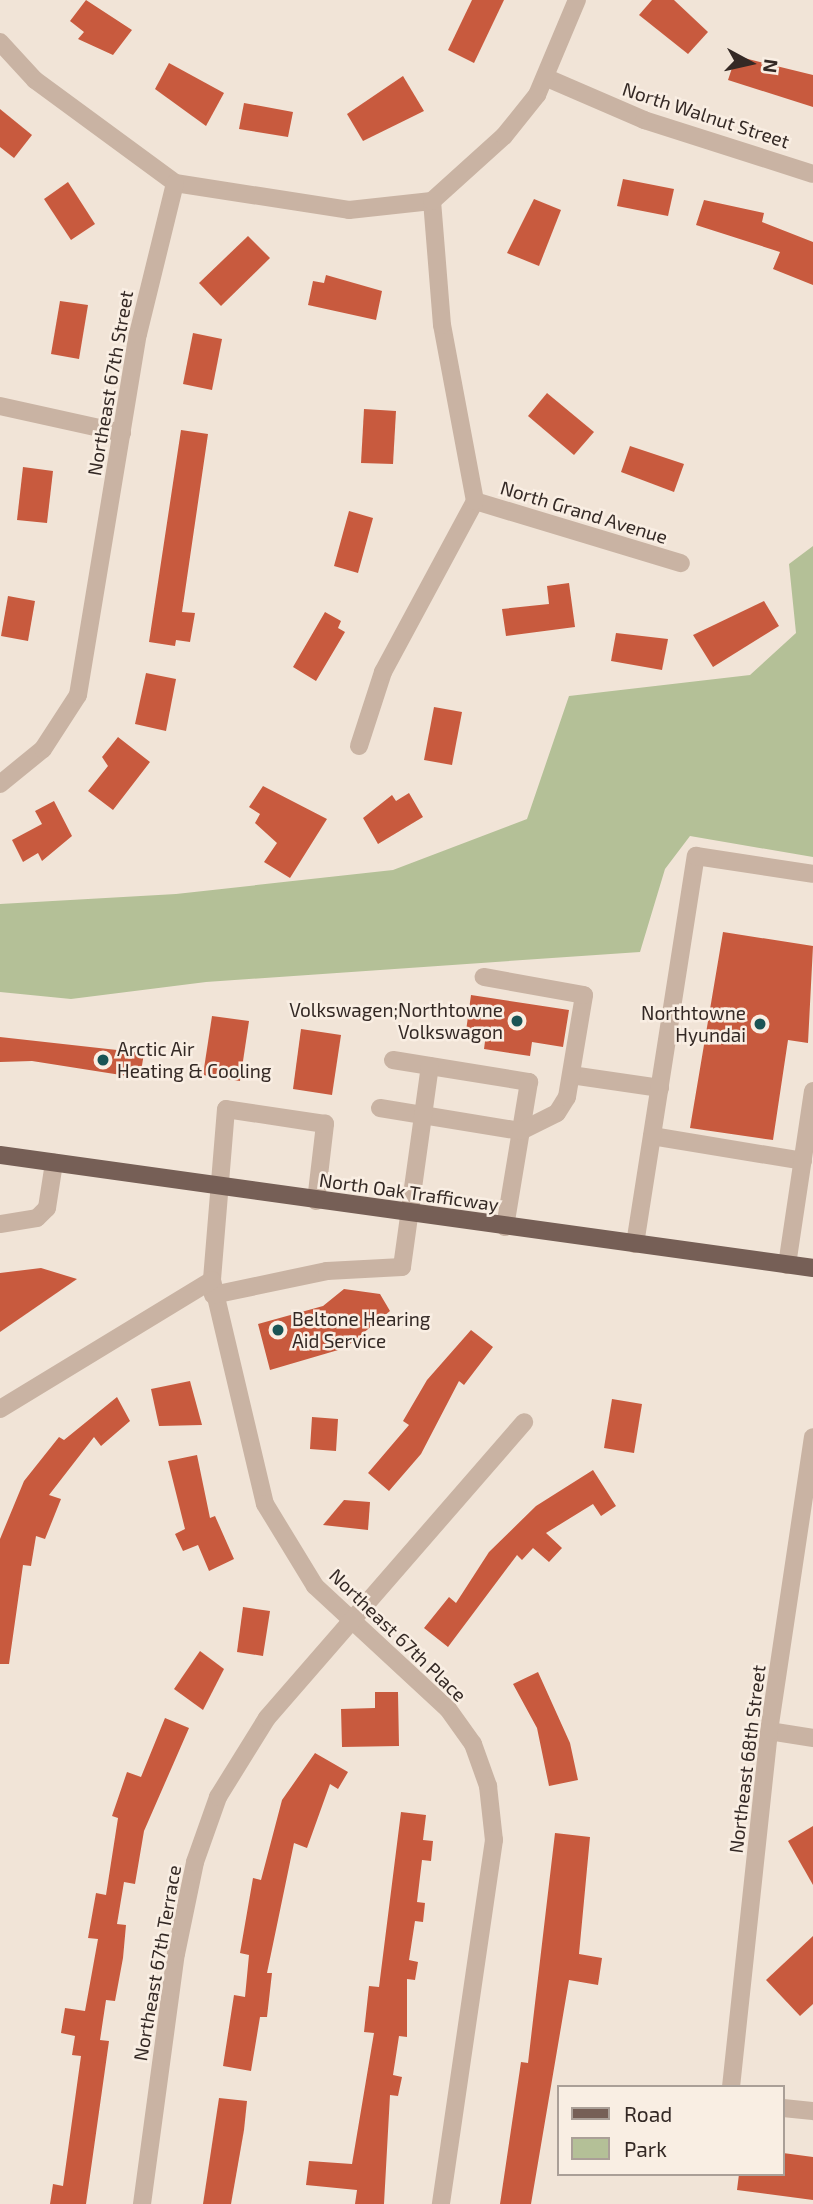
<!DOCTYPE html>
<html>
<head>
<meta charset="utf-8">
<style>
	body { margin:0 }
	#map { position:relative; width:813px; height:2204px; overflow:hidden; background:#f1e4d7; font-family:"Exo 2",sans-serif }
	div>[style] { position:absolute }
	[style*='--x'] { left:calc(var(--x)*1px); top:calc(var(--y)*1px); width:calc(var(--w)*1px); rotate:calc(var(--a)*1deg) }
	.green>* { inset:0; background:#b4c097 }
	.building>* { inset:0; background:#c85a3e }
	.minor>* { height:18px; margin:-9px; padding:0 9px; transform-origin:9px; border-radius:9px; background:#c9b3a3 }
	.major>* { height:18px; margin:-9px; padding:0 9px; transform-origin:9px; border-radius:9px; background:#765f56 }
	.dots>* { width:19px; height:19px; translate:-50% -50%; box-sizing:border-box; border:4px solid #f9eee3; border-radius:50% }
	span { translate:-50% -50%; white-space:nowrap; text-align:center; line-height:1.15; -webkit-text-stroke:5px #f9eee3; paint-order:stroke }
	.street-label { font-size:19px; color:#342925 }
	.poi-label { font-size:19px; color:#342925 }
	.right { translate:-100% -50%; text-align:right }
	.left { translate:0 -50%; text-align:left }
	.legend { position:absolute; left:557px; top:2085px; width:228px; height:91px; box-sizing:border-box; background:#f9eee3; border:2px solid #aa9f97; margin:0; padding:9px 12px; list-style:none; font-size:21px; color:#342925 }
	.legend li { display:flex; align-items:center; gap:14px; height:35px }
	.legend b { width:35px; border:2px solid #aa9f97 }
	.north { position:absolute; left:715px; top:28px; width:70px; height:70px; -webkit-text-stroke:5px #f9eee3; paint-order:stroke; rotate:98deg; font-size:19px; font-weight:700; line-height:28px; text-align:center; color:#342925 }
	.north::after { content:''; display:block; margin:auto; width:24px; height:32px; background:#342925; clip-path:polygon(50% 0,100% 100%,50% 72%,0 100%) }
</style>
</head>
<body>
<div id="map">
	<div class="green">
		<i style="clip-path:polygon(813px 546px,813px 857px,690px 836px,665px 869px,640px 952px,206px 982px,71px 999px,0 992px,0 904px,176px 894px,393px 870px,527px 819px,569px 696px,750px 675px,796px 633px,789px 564px)"></i>
	</div>
	<div class="building">
		<i style="clip-path:polygon(86px 0,132px 30px,113px 55px,78px 39px,84px 32px,70px 21px)"></i>
		<i style="clip-path:polygon(472px 0,504px 0,474px 63px,448px 50px)"></i>
		<i style="clip-path:polygon(652px 0,674px 0,708px 32px,688px 54px,639px 15px)"></i>
		<i style="clip-path:polygon(736px 56px,813px 75px,813px 107px,728px 80px)"></i>
		<i style="clip-path:polygon(169px 63px,224px 93px,206px 126px,155px 89px)"></i>
		<i style="clip-path:polygon(403px 76px,424px 111px,363px 141px,347px 114px)"></i>
		<i style="clip-path:polygon(244px 103px,293px 112px,288px 137px,239px 129px)"></i>
		<i style="clip-path:polygon(0 109px,32px 135px,14px 158px,0 147px)"></i>
		<i style="clip-path:polygon(623px 179px,674px 189px,668px 216px,617px 206px)"></i>
		<i style="clip-path:polygon(68px 182px,95px 224px,71px 240px,44px 199px)"></i>
		<i style="clip-path:polygon(534px 199px,561px 210px,539px 266px,507px 253px)"></i>
		<i style="clip-path:polygon(704px 200px,764px 213px,762px 222px,813px 242px,813px 285px,773px 269px,780px 252px,696px 225px)"></i>
		<i style="clip-path:polygon(248px 236px,270px 258px,221px 306px,199px 283px)"></i>
		<i style="clip-path:polygon(326px 275px,382px 291px,376px 320px,308px 305px,313px 281px,324px 283px)"></i>
		<i style="clip-path:polygon(60px 301px,88px 305px,79px 359px,51px 354px)"></i>
		<i style="clip-path:polygon(193px 333px,222px 339px,212px 390px,183px 384px)"></i>
		<i style="clip-path:polygon(547px 393px,594px 432px,574px 455px,528px 416px)"></i>
		<i style="clip-path:polygon(364px 409px,396px 411px,393px 464px,361px 463px)"></i>
		<i style="clip-path:polygon(181px 430px,208px 434px,182px 612px,195px 613px,190px 642px,176px 640px,175px 646px,149px 642px)"></i>
		<i style="clip-path:polygon(630px 446px,684px 464px,674px 492px,621px 472px)"></i>
		<i style="clip-path:polygon(23px 467px,53px 471px,47px 523px,17px 520px)"></i>
		<i style="clip-path:polygon(349px 511px,373px 518px,358px 573px,334px 566px)"></i>
		<i style="clip-path:polygon(569px 583px,575px 627px,506px 636px,502px 609px,549px 604px,547px 586px)"></i>
		<i style="clip-path:polygon(8px 596px,35px 601px,28px 641px,1px 636px)"></i>
		<i style="clip-path:polygon(764px 601px,779px 626px,713px 667px,693px 635px)"></i>
		<i style="clip-path:polygon(325px 612px,341px 621px,338px 628px,345px 632px,316px 681px,293px 667px)"></i>
		<i style="clip-path:polygon(616px 633px,668px 639px,662px 670px,611px 661px)"></i>
		<i style="clip-path:polygon(146px 673px,176px 679px,166px 731px,135px 724px)"></i>
		<i style="clip-path:polygon(434px 707px,462px 712px,452px 765px,424px 760px)"></i>
		<i style="clip-path:polygon(118px 737px,150px 762px,113px 810px,88px 791px,108px 766px,102px 757px)"></i>
		<i style="clip-path:polygon(263px 786px,327px 819px,290px 878px,264px 862px,277px 843px,255px 823px,260px 814px,249px 807px)"></i>
		<i style="clip-path:polygon(409px 793px,423px 817px,378px 844px,363px 818px,392px 795px,396px 801px)"></i>
		<i style="clip-path:polygon(54px 801px,72px 836px,42px 861px,38px 853px,23px 862px,12px 840px,42px 824px,35px 811px)"></i>
		<i style="clip-path:polygon(723px 932px,813px 946px,808px 1043px,788px 1040px,773px 1140px,690px 1128px)"></i>
		<i style="clip-path:polygon(471px 995px,569px 1010px,563px 1047px,532px 1042px,530px 1056px,484px 1049px,486px 1034px,466px 1031px)"></i>
		<i style="clip-path:polygon(212px 1016px,249px 1021px,240px 1081px,203px 1075px)"></i>
		<i style="clip-path:polygon(301px 1029px,341px 1035px,332px 1095px,293px 1089px)"></i>
		<i style="clip-path:polygon(0 1037px,144px 1053px,140px 1078px,32px 1061px,0 1062px)"></i>
		<i style="clip-path:polygon(41px 1268px,77px 1279px,0 1332px,0 1273px)"></i>
		<i style="clip-path:polygon(344px 1289px,380px 1294px,390px 1311px,345px 1348px,270px 1370px,258px 1324px,323px 1306px)"></i>
		<i style="clip-path:polygon(471px 1330px,493px 1347px,464px 1385px,459px 1381px,421px 1454px,389px 1491px,368px 1473px,409px 1425px,403px 1421px,427px 1380px)"></i>
		<i style="clip-path:polygon(190px 1381px,202px 1425px,159px 1426px,151px 1389px)"></i>
		<i style="clip-path:polygon(117px 1397px,130px 1421px,101px 1446px,94px 1437px,49px 1495px,61px 1499px,45px 1539px,36px 1536px,31px 1566px,23px 1565px,9px 1664px,0 1664px,0 1539px,24px 1481px,59px 1437px,64px 1440px)"></i>
		<i style="clip-path:polygon(612px 1399px,642px 1404px,634px 1453px,604px 1448px)"></i>
		<i style="clip-path:polygon(312px 1417px,338px 1419px,336px 1451px,310px 1449px)"></i>
		<i style="clip-path:polygon(197px 1455px,210px 1518px,215px 1516px,234px 1559px,209px 1571px,198px 1545px,183px 1551px,175px 1534px,185px 1529px,168px 1461px)"></i>
		<i style="clip-path:polygon(593px 1470px,616px 1506px,601px 1516px,593px 1504px,546px 1533px,562px 1548px,549px 1562px,533px 1548px,522px 1560px,517px 1555px,448px 1647px,424px 1628px,449px 1597px,456px 1603px,489px 1552px,536px 1506px)"></i>
		<i style="clip-path:polygon(344px 1500px,370px 1502px,368px 1530px,323px 1525px)"></i>
		<i style="clip-path:polygon(243px 1607px,270px 1611px,263px 1656px,237px 1652px)"></i>
		<i style="clip-path:polygon(200px 1651px,224px 1669px,203px 1710px,174px 1689px)"></i>
		<i style="clip-path:polygon(538px 1672px,570px 1743px,578px 1780px,549px 1786px,537px 1728px,513px 1684px)"></i>
		<i style="clip-path:polygon(375px 1692px,398px 1692px,399px 1746px,342px 1747px,341px 1709px,375px 1708px)"></i>
		<i style="clip-path:polygon(165px 1718px,189px 1728px,144px 1831px,135px 1884px,124px 1882px,117px 1924px,126px 1925px,123px 1958px,115px 2001px,106px 2000px,100px 2040px,109px 2041px,86px 2204px,50px 2204px,53px 2184px,63px 2186px,81px 2056px,72px 2055px,75px 2036px,61px 2033px,65px 2008px,85px 2011px,98px 1939px,88px 1938px,96px 1893px,106px 1895px,118px 1818px,112px 1816px,127px 1772px,141px 1777px)"></i>
		<i style="clip-path:polygon(315px 1753px,348px 1772px,338px 1789px,330px 1784px,307px 1848px,294px 1843px,267px 1973px,272px 1973px,267px 2017px,260px 2017px,251px 2071px,223px 2066px,234px 1995px,245px 1997px,249px 1955px,240px 1953px,253px 1878px,261px 1880px,282px 1800px)"></i>
		<i style="clip-path:polygon(401px 1812px,426px 1815px,423px 1840px,433px 1841px,431px 1861px,422px 1860px,417px 1902px,425px 1903px,423px 1922px,415px 1921px,409px 1960px,418px 1962px,415px 1980px,407px 1979px,407px 2037px,399px 2036px,393px 2075px,402px 2077px,398px 2096px,390px 2095px,384px 2204px,355px 2204px,357px 2190px,306px 2185px,309px 2161px,352px 2164px,374px 2033px,364px 2032px,369px 1986px,379px 1987px)"></i>
		<i style="clip-path:polygon(813px 1826px,813px 1885px,788px 1841px)"></i>
		<i style="clip-path:polygon(555px 1833px,590px 1837px,579px 1954px,602px 1958px,598px 1985px,569px 1980px,531px 2204px,500px 2204px,521px 2062px,528px 2063px)"></i>
		<i style="clip-path:polygon(813px 1936px,813px 2004px,800px 2016px,766px 1980px)"></i>
		<i style="clip-path:polygon(219px 2098px,247px 2101px,244px 2130px,231px 2204px,203px 2204px)"></i>
		<i style="clip-path:polygon(783px 2153px,813px 2157px,813px 2200px,737px 2190px,739px 2174px,783px 2174px)"></i>
	</div>
	<div class="minor">
		<i style="--x:0;--y:42;--w:52;--a:47.4"></i>
		<i style="--x:35;--y:80;--w:174;--a:36.3"></i>
		<i style="--x:175;--y:183;--w:176;--a:8.8"></i>
		<i style="--x:349;--y:210;--w:83;--a:-6.2"></i>
		<i style="--x:547;--y:78;--w:106;--a:23.4"></i>
		<i style="--x:644;--y:120;--w:177;--a:17.7"></i>
		<i style="--x:0;--y:406;--w:125;--a:12.5"></i>
		<i style="--x:475;--y:501;--w:215;--a:16.8"></i>
		<i style="--x:359;--y:746;--w:78;--a:-72"></i>
		<i style="--x:383;--y:672;--w:194;--a:-61.7"></i>
		<i style="--x:475;--y:501;--w:179;--a:-100.6"></i>
		<i style="--x:442;--y:325;--w:124;--a:-94.6"></i>
		<i style="--x:432;--y:201;--w:97;--a:-42.1"></i>
		<i style="--x:504;--y:136;--w:53;--a:-51.2"></i>
		<i style="--x:537;--y:95;--w:103;--a:-67.2"></i>
		<i style="--x:0;--y:784;--w:55;--a:-39.1"></i>
		<i style="--x:43;--y:749;--w:64;--a:-57.1"></i>
		<i style="--x:78;--y:695;--w:366;--a:-80.6"></i>
		<i style="--x:138;--y:334;--w:155;--a:-76.2"></i>
		<i style="--x:393;--y:1060;--w:138;--a:9.2"></i>
		<i style="--x:529;--y:1082;--w:147;--a:99.4"></i>
		<i style="--x:571;--y:1075;--w:90;--a:8.3"></i>
		<i style="--x:380;--y:1108;--w:143;--a:9.3"></i>
		<i style="--x:521;--y:1131;--w:40;--a:-26.6"></i>
		<i style="--x:557;--y:1113;--w:19;--a:-58"></i>
		<i style="--x:567;--y:1097;--w:103;--a:-80.5"></i>
		<i style="--x:584;--y:995;--w:102;--a:-169.8"></i>
		<i style="--x:652;--y:1136;--w:153;--a:9.4"></i>
		<i style="--x:316;--y:1201;--w:78;--a:-83.3"></i>
		<i style="--x:325;--y:1124;--w:100;--a:-171.4"></i>
		<i style="--x:226;--y:1109;--w:172;--a:94.7"></i>
		<i style="--x:212;--y:1280;--w:230;--a:76.7"></i>
		<i style="--x:265;--y:1504;--w:96;--a:58.6"></i>
		<i style="--x:315;--y:1586;--w:181;--a:42.8"></i>
		<i style="--x:448;--y:1709;--w:43;--a:54.5"></i>
		<i style="--x:473;--y:1744;--w:45;--a:70.3"></i>
		<i style="--x:488;--y:1786;--w:54;--a:83.7"></i>
		<i style="--x:494;--y:1840;--w:368;--a:98.3"></i>
		<i style="--x:0;--y:1224;--w:37;--a:-9"></i>
		<i style="--x:37;--y:1218;--w:14;--a:-45"></i>
		<i style="--x:47;--y:1208;--w:46;--a:-81.2"></i>
		<i style="--x:635;--y:1244;--w:393;--a:-81.1"></i>
		<i style="--x:696;--y:856;--w:118;--a:8.7"></i>
		<i style="--x:787;--y:1265;--w:176;--a:-81.5"></i>
		<i style="--x:213;--y:1295;--w:116;--a:-11.9"></i>
		<i style="--x:327;--y:1271;--w:75;--a:-3.1"></i>
		<i style="--x:402;--y:1267;--w:203;--a:-82.1"></i>
		<i style="--x:0;--y:1409;--w:248;--a:-31.3"></i>
		<i style="--x:769;--y:1731;--w:45;--a:9"></i>
		<i style="--x:731;--y:2087;--w:358;--a:-83.9"></i>
		<i style="--x:769;--y:1731;--w:297;--a:-81.5"></i>
		<i style="--x:783;--y:2108;--w:30;--a:6"></i>
		<i style="--x:142;--y:2204;--w:252;--a:-82.3"></i>
		<i style="--x:176;--y:1954;--w:94;--a:-78.3"></i>
		<i style="--x:195;--y:1862;--w:69;--a:-70.5"></i>
		<i style="--x:218;--y:1797;--w:93;--a:-58.2"></i>
		<i style="--x:267;--y:1718;--w:392;--a:-49"></i>
	</div>
	<div class="major">
		<i style="--x:0;--y:1155;--w:821;--a:7.91"></i>
	</div>
	<div class="dots">
		<i style="left:517px;top:1021px;background:#1a5455"></i>
		<i style="left:760px;top:1024px;background:#1a5455"></i>
		<i style="left:103px;top:1060px;background:#1a5455"></i>
		<i style="left:278px;top:1330px;background:#1a5455"></i>
	</div>
	<div class="street-label">
		<span style="left:706px;top:115px;rotate:18deg">North Walnut Street</span>
		<span style="left:110px;top:383px;rotate:-80deg">Northeast 67th Street</span>
		<span style="left:584px;top:512px;rotate:17deg">North Grand Avenue</span>
		<span style="left:409px;top:1192px;rotate:8deg">North Oak Trafficway</span>
		<span style="left:398px;top:1635px;rotate:44deg">Northeast 67th Place</span>
		<span style="left:747px;top:1759px;rotate:-83deg">Northeast 68th Street</span>
		<span style="left:157px;top:1963px;rotate:-80deg">Northeast 67th Terrace</span>
	</div>
	<div class="poi-label">
		<span class="right" style="left:503px;top:1021px">Volkswagen;Northtowne<br>Volkswagon</span>
		<span class="right" style="left:746px;top:1024px">Northtowne<br>Hyundai</span>
		<span class="left" style="left:117px;top:1060px">Arctic Air<br>Heating &amp; Cooling</span>
		<span class="left" style="left:292px;top:1330px">Beltone Hearing<br>Aid Service</span>
	</div>
	<ul class="legend">
	<li><b style="height:9px;background:#765f56"></b>Road</li>
	<li><b style="height:19px;background:#b4c097"></b>Park</li>
	</ul>
	<div class="north">N</div>
</div>
</body>
</html>
